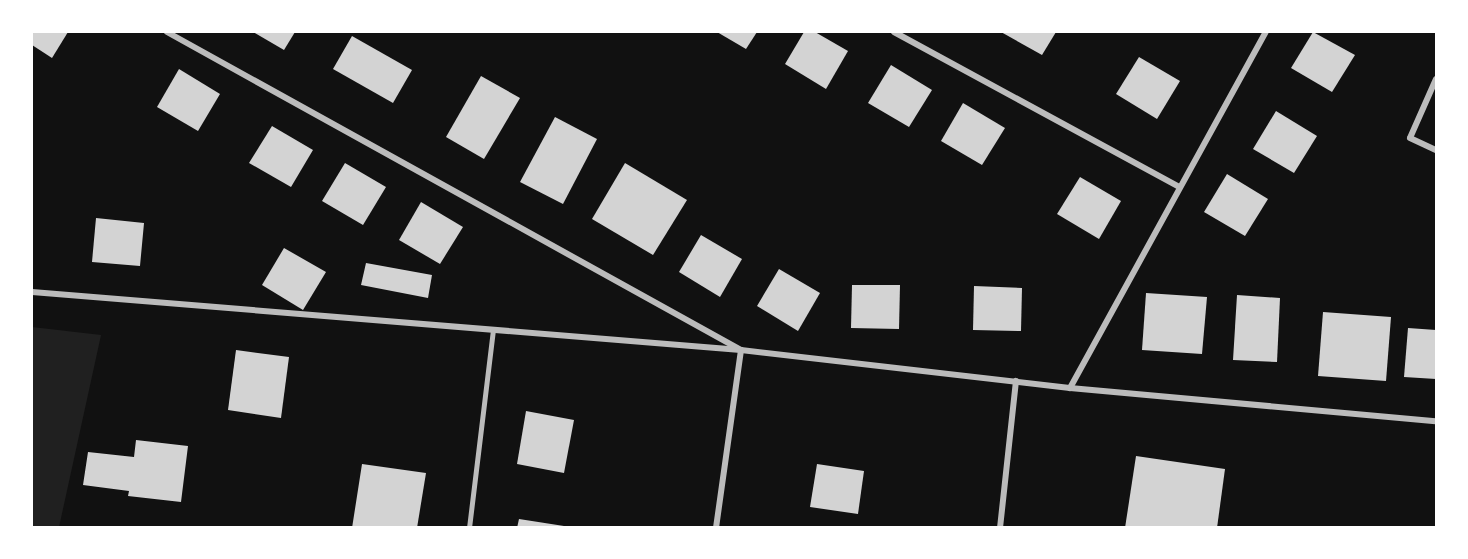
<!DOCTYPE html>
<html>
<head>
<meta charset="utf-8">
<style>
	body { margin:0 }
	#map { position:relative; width:1468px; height:559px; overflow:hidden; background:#111; font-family:Arial,sans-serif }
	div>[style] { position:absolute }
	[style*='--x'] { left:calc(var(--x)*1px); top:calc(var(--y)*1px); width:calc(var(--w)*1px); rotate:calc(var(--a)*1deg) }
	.green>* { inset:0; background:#202020 }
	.building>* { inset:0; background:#d3d3d3 }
	.service>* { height:4.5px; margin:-2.25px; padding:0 2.25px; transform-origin:2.25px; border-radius:2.25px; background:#bcbcbc }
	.minor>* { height:6px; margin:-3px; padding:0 3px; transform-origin:3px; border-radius:3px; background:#bcbcbc }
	span { translate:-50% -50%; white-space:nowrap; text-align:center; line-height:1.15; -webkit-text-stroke:4.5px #fff; paint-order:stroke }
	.frame { position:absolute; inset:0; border:33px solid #fff; pointer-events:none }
</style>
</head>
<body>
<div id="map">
	<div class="green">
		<i style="clip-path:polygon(32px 327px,101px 335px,59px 527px,32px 527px)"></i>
	</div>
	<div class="building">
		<i style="clip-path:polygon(32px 32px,68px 32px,52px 58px,32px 45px)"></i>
		<i style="clip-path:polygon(253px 32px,295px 32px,284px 50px)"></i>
		<i style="clip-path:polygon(717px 32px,757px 32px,746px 49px)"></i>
		<i style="clip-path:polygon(804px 32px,815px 32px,848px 51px,826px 89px,785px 64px)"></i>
		<i style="clip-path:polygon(1001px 32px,1056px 32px,1042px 55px)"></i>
		<i style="clip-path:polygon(1313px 32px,1355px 55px,1332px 92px,1291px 68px)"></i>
		<i style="clip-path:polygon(352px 36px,412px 70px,393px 103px,333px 69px)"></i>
		<i style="clip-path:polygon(1139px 57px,1180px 81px,1157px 119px,1116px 94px)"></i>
		<i style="clip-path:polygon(891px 65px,932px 90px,909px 127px,868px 103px)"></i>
		<i style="clip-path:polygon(179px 69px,220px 94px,198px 131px,157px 107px)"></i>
		<i style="clip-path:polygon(481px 76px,520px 98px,484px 159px,446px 137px)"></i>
		<i style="clip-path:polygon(963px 103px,1005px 128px,982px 165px,941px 141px)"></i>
		<i style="clip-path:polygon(1276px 111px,1317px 136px,1294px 173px,1253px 149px)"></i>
		<i style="clip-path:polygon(555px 117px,597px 139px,563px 204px,520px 182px)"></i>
		<i style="clip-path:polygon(272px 126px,313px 150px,291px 187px,249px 163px)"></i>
		<i style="clip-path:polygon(345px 163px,386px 187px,363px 225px,322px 201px)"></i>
		<i style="clip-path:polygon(625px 163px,687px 200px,653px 255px,592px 219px)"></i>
		<i style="clip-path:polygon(1227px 174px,1268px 199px,1245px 236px,1204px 212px)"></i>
		<i style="clip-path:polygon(1080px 177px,1121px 201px,1099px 239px,1057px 214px)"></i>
		<i style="clip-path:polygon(421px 202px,463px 227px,440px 264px,399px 240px)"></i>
		<i style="clip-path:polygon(96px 218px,144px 223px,140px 266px,92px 262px)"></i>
		<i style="clip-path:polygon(701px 235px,742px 259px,720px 297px,679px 272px)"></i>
		<i style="clip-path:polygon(284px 248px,326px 272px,303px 310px,262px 285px)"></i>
		<i style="clip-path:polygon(366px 263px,432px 275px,428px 298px,361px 285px)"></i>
		<i style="clip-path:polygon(779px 269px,820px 293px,798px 331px,757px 306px)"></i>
		<i style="clip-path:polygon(852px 285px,900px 285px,899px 329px,851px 328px)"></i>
		<i style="clip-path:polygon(974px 286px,1022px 288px,1021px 331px,973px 330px)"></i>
		<i style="clip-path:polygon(1146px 293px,1207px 297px,1202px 354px,1142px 350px)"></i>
		<i style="clip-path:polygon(1237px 295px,1280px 298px,1277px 362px,1233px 360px)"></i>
		<i style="clip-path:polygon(1323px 312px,1391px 317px,1386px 381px,1318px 376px)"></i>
		<i style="clip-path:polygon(1408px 328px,1436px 330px,1436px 379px,1404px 377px)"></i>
		<i style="clip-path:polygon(236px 350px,289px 357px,281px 418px,228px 410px)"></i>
		<i style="clip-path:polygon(526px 411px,574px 420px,564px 473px,517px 464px)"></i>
		<i style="clip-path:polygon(136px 440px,188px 446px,181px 502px,128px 496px,129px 491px,83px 485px,88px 452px,134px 457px)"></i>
		<i style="clip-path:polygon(1136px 456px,1225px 469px,1217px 528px,1125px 528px)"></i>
		<i style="clip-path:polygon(362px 464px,426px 473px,417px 528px,352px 528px)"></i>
		<i style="clip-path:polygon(817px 464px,864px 471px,858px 514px,810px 507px)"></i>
		<i style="clip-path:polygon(519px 519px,564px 526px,564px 528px,517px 528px)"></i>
	</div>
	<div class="service">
		<i style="--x:469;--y:528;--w:199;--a:-83.1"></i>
	</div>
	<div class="minor">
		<i style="--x:167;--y:32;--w:656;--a:28.99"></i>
		<i style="--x:741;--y:350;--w:180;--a:98"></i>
		<i style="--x:894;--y:32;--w:325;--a:28.5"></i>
		<i style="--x:1436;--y:79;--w:64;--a:113.8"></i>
		<i style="--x:1410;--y:138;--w:29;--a:25"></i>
		<i style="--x:32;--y:292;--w:711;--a:4.68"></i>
		<i style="--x:741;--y:350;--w:331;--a:6.6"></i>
		<i style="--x:1070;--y:388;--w:367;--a:5.2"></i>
		<i style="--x:1070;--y:388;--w:406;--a:-61.2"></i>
		<i style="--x:1000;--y:528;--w:148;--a:-83.8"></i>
	</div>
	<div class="frame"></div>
</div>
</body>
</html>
